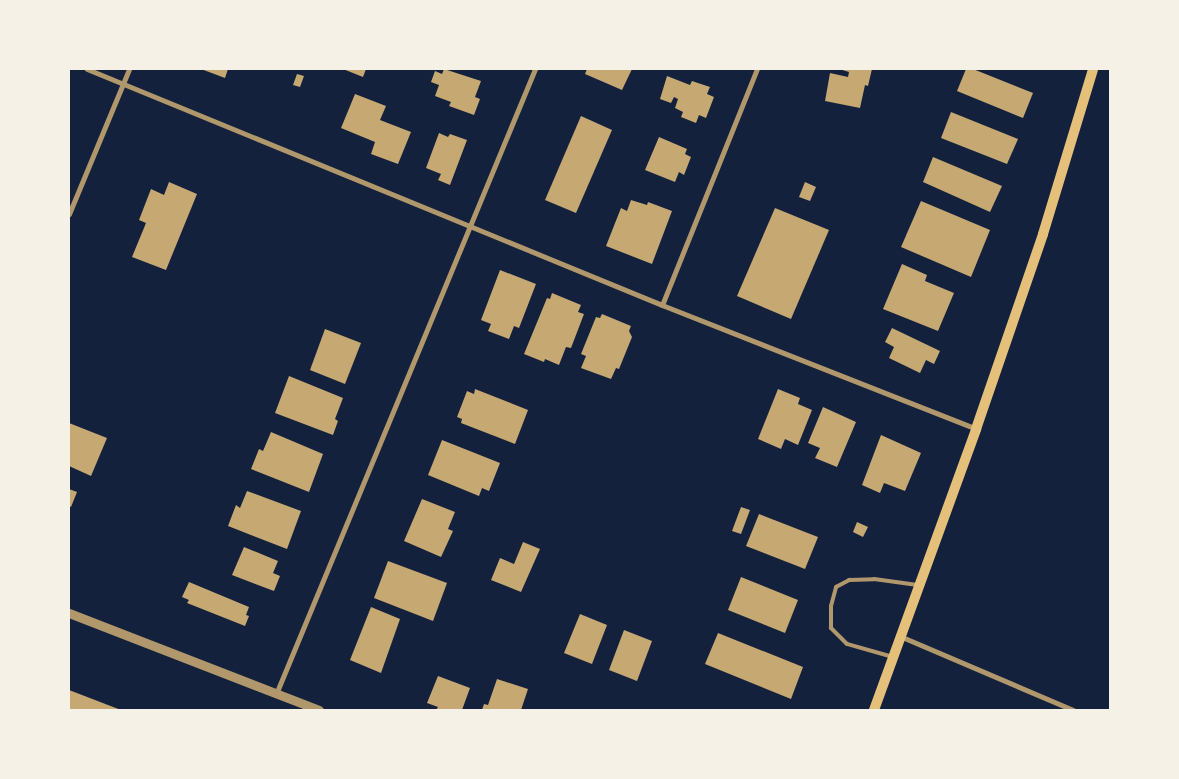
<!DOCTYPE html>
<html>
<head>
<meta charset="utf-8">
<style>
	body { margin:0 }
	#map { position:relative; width:1179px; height:779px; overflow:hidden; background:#14213d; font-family:Rubik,sans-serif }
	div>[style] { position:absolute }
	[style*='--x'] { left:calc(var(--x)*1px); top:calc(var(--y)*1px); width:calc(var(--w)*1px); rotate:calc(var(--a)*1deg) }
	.building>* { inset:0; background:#c6a872 }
	.service>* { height:4px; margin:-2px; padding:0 2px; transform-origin:2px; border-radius:2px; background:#b1986c }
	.minor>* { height:5px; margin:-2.5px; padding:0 2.5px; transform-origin:2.5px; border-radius:2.5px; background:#b1986c }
	.tertiary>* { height:9px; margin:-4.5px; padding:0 4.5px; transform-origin:4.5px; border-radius:4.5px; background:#b1986c }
	.secondary>* { height:10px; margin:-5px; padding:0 5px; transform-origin:5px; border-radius:5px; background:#e5c07b }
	span { translate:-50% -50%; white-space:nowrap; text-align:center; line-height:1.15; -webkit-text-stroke:4.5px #f6f1e7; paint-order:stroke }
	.frame { position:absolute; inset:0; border:70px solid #f6f1e7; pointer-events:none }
</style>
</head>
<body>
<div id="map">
	<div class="building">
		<i style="clip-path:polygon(201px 69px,228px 69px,225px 78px)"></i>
		<i style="clip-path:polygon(343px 69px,366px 69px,363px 77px)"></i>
		<i style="clip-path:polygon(444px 69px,481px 81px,475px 97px,480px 99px,474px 115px,449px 106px,451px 102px,435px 96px,439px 85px,431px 82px,435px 71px,442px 74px)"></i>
		<i style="clip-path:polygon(587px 69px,632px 69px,622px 90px,585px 74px)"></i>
		<i style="clip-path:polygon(839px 69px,872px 69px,868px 86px,865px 85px,860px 108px,825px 101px,830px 73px,848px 77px,849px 72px)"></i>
		<i style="clip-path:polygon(966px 69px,973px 69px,1033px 93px,1023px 118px,957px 91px)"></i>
		<i style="clip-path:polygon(297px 74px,304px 76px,300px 87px,293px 85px)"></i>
		<i style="clip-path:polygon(667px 76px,690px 85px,692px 81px,710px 87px,707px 94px,714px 97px,706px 118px,699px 115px,696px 123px,681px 117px,683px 112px,675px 108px,678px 99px,674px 97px,671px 103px,660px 99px)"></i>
		<i style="clip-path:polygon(355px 94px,386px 106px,380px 120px,411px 132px,398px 164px,371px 154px,375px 142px,341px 128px)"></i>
		<i style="clip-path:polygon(951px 112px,1018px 139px,1007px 164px,941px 138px)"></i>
		<i style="clip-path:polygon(581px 116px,612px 130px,576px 213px,545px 200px)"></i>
		<i style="clip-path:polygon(439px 133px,448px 137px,450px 134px,467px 140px,450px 185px,438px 180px,441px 174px,426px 168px)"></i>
		<i style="clip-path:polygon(659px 137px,687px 149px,685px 154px,691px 157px,684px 175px,679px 172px,675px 182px,645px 170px)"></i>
		<i style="clip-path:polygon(933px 157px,1002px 186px,990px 212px,923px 182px)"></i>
		<i style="clip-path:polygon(169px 182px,197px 194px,166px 270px,132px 257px,146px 223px,139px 220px,151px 189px,164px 195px)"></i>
		<i style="clip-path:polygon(805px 182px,816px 187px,810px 201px,799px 197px)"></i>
		<i style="clip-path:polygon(631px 200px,647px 205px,648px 202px,672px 211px,652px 264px,606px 246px,621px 208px,627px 211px)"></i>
		<i style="clip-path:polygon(921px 201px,990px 230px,971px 277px,901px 247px)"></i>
		<i style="clip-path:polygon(775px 208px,829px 230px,791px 319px,737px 296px)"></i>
		<i style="clip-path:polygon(902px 264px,927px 275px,925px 281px,954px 293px,938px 331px,883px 309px)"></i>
		<i style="clip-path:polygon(500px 270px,536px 284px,519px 328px,514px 326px,509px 339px,488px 331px,491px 324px,481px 320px)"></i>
		<i style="clip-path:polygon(552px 293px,581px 305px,578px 312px,584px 314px,571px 348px,566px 347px,559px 365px,545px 359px,544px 362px,524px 354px,547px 298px,550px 299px)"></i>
		<i style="clip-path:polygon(602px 314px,631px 326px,629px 331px,632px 337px,619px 369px,616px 368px,611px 379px,581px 368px,586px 356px,581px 354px,596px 317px,600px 318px)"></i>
		<i style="clip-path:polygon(892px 328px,940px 351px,934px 364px,926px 360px,920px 373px,889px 358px,894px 347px,885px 342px)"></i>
		<i style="clip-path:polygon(325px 329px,361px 343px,345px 384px,310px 370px)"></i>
		<i style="clip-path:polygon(289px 376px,343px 398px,335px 419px,338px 421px,333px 435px,275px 413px)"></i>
		<i style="clip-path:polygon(475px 389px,528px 410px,515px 444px,461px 423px,462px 419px,457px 417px,467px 391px,474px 394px)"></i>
		<i style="clip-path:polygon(778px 389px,800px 398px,798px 404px,812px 410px,798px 445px,785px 439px,781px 449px,758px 439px)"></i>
		<i style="clip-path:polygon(823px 407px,856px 422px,837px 467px,815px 458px,820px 448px,808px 443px)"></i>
		<i style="clip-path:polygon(69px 423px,107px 438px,91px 476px,69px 466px)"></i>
		<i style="clip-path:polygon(271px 432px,323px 454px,309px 492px,251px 469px,259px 449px,263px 451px)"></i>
		<i style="clip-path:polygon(881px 435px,921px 453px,905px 491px,884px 483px,880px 493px,862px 485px)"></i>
		<i style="clip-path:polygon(442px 440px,500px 463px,489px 491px,482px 488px,479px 496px,428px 475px)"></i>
		<i style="clip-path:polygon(69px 489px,77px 492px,71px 507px,69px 506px)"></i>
		<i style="clip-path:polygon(247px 491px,301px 511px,287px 549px,228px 526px,236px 505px,240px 508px)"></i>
		<i style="clip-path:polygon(422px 499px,455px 512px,448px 529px,453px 531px,441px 557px,404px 541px)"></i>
		<i style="clip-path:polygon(741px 507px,750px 510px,741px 534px,732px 531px)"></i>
		<i style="clip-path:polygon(759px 514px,818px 537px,805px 569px,746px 546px)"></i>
		<i style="clip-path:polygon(857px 522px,868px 527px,863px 537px,853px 532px)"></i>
		<i style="clip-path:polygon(523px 542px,540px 549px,521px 592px,491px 580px,500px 558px,514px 564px)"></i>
		<i style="clip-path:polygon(244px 547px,278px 561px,273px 573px,280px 576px,274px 591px,232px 575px)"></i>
		<i style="clip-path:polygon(388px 561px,447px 583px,433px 621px,374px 598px)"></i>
		<i style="clip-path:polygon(741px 577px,798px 600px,785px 633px,728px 610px)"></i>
		<i style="clip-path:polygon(189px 582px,249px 607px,246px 615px,249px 616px,245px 626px,187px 603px,189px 600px,182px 597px)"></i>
		<i style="clip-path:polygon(371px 607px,400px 619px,381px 673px,350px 660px)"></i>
		<i style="clip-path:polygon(580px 614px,607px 625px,592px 664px,564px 653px)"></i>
		<i style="clip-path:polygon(624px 630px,652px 641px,637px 681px,609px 670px)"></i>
		<i style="clip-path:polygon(718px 633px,803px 667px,791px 699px,705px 664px)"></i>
		<i style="clip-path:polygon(438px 676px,470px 688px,462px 710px,436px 710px,438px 707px,427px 703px)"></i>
		<i style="clip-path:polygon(497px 679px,528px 689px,521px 710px,482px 710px,484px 704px,488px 705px)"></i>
		<i style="clip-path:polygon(69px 690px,121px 710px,69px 710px)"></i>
	</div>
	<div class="service">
		<i style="--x:893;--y:657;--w:48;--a:-164.2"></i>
		<i style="--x:847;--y:644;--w:23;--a:-135"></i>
		<i style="--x:831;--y:628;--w:22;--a:-90"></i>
		<i style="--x:831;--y:606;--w:20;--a:-75"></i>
		<i style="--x:836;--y:587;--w:15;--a:-28"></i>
		<i style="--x:849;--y:580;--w:25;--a:-2"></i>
		<i style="--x:874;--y:579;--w:44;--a:7.8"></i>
	</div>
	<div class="minor">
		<i style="--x:87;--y:69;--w:622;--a:22.31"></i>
		<i style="--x:662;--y:305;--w:338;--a:21.5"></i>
		<i style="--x:69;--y:214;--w:157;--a:-67.5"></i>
		<i style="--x:662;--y:305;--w:254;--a:-68.1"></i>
		<i style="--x:902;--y:637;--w:186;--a:23.1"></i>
		<i style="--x:276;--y:694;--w:677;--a:-67.49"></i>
	</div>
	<div class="tertiary">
		<i style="--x:69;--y:613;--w:268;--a:21.2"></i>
	</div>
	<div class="secondary">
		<i style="--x:874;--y:710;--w:299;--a:-70"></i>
		<i style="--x:976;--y:429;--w:206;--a:-71"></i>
		<i style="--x:1043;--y:234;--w:172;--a:-73.1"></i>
	</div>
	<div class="frame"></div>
</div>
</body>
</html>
